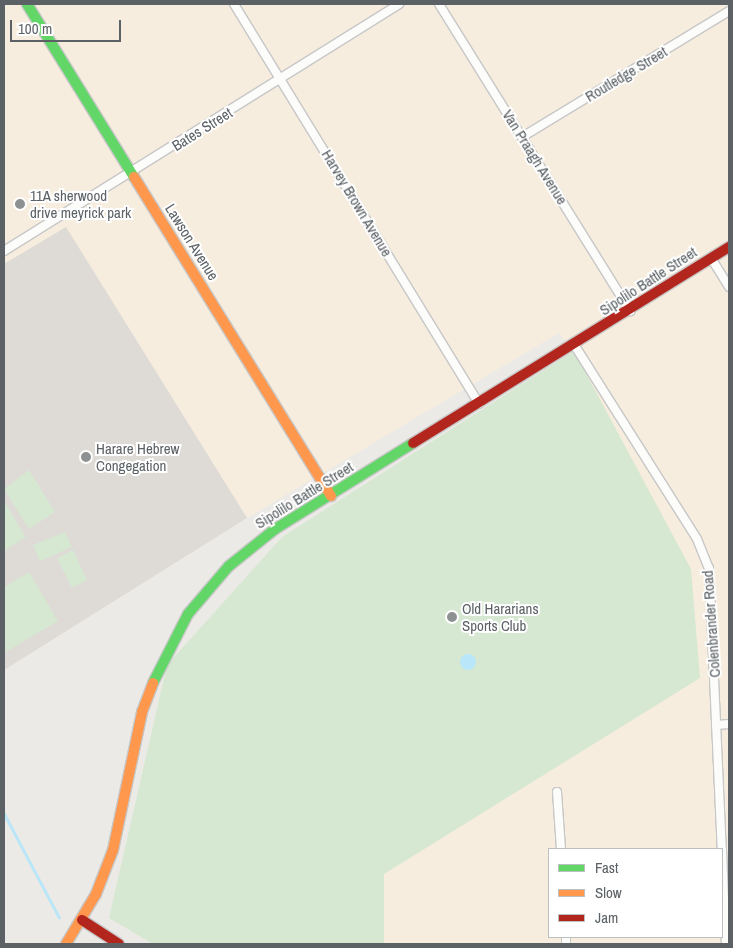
<!DOCTYPE html>
<html>
<head>
<meta charset="utf-8">
<style>
	body { margin:0 }
	#map { position:relative; width:733px; height:948px; overflow:hidden; background:#eceae6; font-family:"Archivo Narrow",sans-serif }
	div>[style] { position:absolute }
	[style*='--x'] { left:calc(var(--x)*1px); top:calc(var(--y)*1px); width:calc(var(--w)*1px); rotate:calc(var(--a)*1deg) }
	.commercial>* { inset:0; background:#f6edde }
	.education>* { inset:0; background:#dedad5 }
	.green>* { inset:0; background:#d6e8d1 }
	.water>* { inset:0; background:#b9e6f8 }
	.round { border-radius:50% }
	.stream>* { height:2.5px; margin:-1.25px; padding:0 1.25px; transform-origin:1.25px; border-radius:1.25px; background:#b9e6f8 }
	.roads { filter:drop-shadow(1px 0 #c7c7c7) drop-shadow(-1px 0 #c7c7c7) drop-shadow(0 1px #c7c7c7) drop-shadow(0 -1px #c7c7c7) }
	.street>* { height:8px; margin:-4px; padding:0 4px; transform-origin:4px; border-radius:4px; background:#fcfcfb }
	.fast>* { height:10px; margin:-5px; padding:0 5px; transform-origin:5px; border-radius:5px; background:#63d668 }
	.slow>* { height:10px; margin:-5px; padding:0 5px; transform-origin:5px; border-radius:5px; background:#ff974d }
	.jam>* { height:10px; margin:-5px; padding:0 5px; transform-origin:5px; border-radius:5px; background:#b3261e }
	.dots>* { width:14px; height:14px; translate:-50% -50%; box-sizing:border-box; border:2px solid #fff; border-radius:50% }
	span { translate:-50% -50%; white-space:nowrap; text-align:center; line-height:1.15; -webkit-text-stroke:4px #fff; paint-order:stroke }
	.street-label { font-size:15px; color:#5b6165 }
	.poi-label { font-size:15px; color:#5b6165 }
	.left { translate:0 -50%; text-align:left }
	.frame { position:absolute; inset:0; border:5px solid #5b6165; pointer-events:none }
	.legend { position:absolute; left:548px; top:848px; width:175px; height:90px; box-sizing:border-box; background:#fff; border:1px solid #bdc0c1; margin:0; padding:6px 9px; list-style:none; font-size:15px; color:#5b6165 }
	.legend li { display:flex; align-items:center; gap:10px; height:25px }
	.legend b { width:25px; border:1px solid #bdc0c1 }
	.scale { position:absolute; left:10px; top:20px; width:111px; height:22px; box-sizing:border-box; border:2px solid #5b6165; border-top:0; padding-left:6px; font-size:15px; line-height:18px; white-space:nowrap; color:#5b6165; -webkit-text-stroke:4px #fff; paint-order:stroke }
</style>
</head>
<body>
<div id="map">
	<div class="commercial">
		<i style="clip-path:polygon(evenodd,4px 4px,729px 4px,729px 944px,384px 944px,384px 874px,700px 678px,574px 351px,559px 333px,247px 518px,66px 228px,8px 264px,4px 257px,4px 4px,549px 849px,722px 849px,722px 937px,549px 937px,549px 849px)"></i>
	</div>
	<div class="education">
		<i style="clip-path:polygon(66px 227px,247px 518px,4px 670px,4px 264px)"></i>
	</div>
	<div class="green">
		<i style="clip-path:polygon(574px 351px,691px 569px,700px 678px,384px 874px,384px 944px,153px 944px,109px 918px,167px 665px,282px 537px)"></i>
		<i style="clip-path:polygon(29px 470px,55px 512px,29px 529px,4px 489px)"></i>
		<i style="clip-path:polygon(4px 501px,26px 537px,4px 551px)"></i>
		<i style="clip-path:polygon(65px 532px,72px 547px,40px 561px,33px 545px)"></i>
		<i style="clip-path:polygon(73px 550px,87px 580px,72px 588px,57px 558px)"></i>
		<i style="clip-path:polygon(29px 572px,58px 621px,4px 653px,4px 587px)"></i>
	</div>
	<div class="water">
		<i class="round" style="left:460px;top:654px;width:16px;height:16px"></i>
	</div>
	<div class="stream">
		<i style="--x:4;--y:813;--w:118;--a:62.1"></i>
	</div>
	<div class="roads">
		<div class="street">
			<i style="--x:234;--y:4;--w:469;--a:58.5"></i>
			<i style="--x:439;--y:4;--w:362;--a:58.1"></i>
			<i style="--x:522;--y:137;--w:242;--a:-31.3"></i>
			<i style="--x:4;--y:251;--w:466;--a:-32"></i>
			<i style="--x:711;--y:258;--w:34;--a:58"></i>
			<i style="--x:575;--y:346;--w:228;--a:57.7"></i>
			<i style="--x:697;--y:539;--w:31;--a:68"></i>
			<i style="--x:709;--y:568;--w:281;--a:87.4"></i>
			<i style="--x:716;--y:725;--w:13;--a:-4"></i>
			<i style="--x:557;--y:792;--w:57;--a:86"></i>
			<i style="--x:722;--y:850;--w:94;--a:87.6"></i>
			<i style="--x:566;--y:937;--w:7;--a:90"></i>
		</div>
		<div class="fast">
			<i style="--x:27;--y:4;--w:203;--a:58.3"></i>
			<i style="--x:153;--y:683;--w:77;--a:-63.1"></i>
			<i style="--x:188;--y:614;--w:63;--a:-49.5"></i>
			<i style="--x:229;--y:566;--w:59;--a:-38.8"></i>
			<i style="--x:275;--y:529;--w:163;--a:-31.9"></i>
		</div>
		<div class="slow">
			<i style="--x:134;--y:177;--w:375;--a:58.3"></i>
			<i style="--x:66;--y:944;--w:58;--a:-59"></i>
			<i style="--x:96;--y:894;--w:47;--a:-68.9"></i>
			<i style="--x:113;--y:850;--w:141;--a:-78.1"></i>
			<i style="--x:142;--y:712;--w:31;--a:-69"></i>
		</div>
		<div class="jam">
			<i style="--x:413;--y:443;--w:372;--a:-31.8"></i>
			<i style="--x:82;--y:920;--w:44;--a:33"></i>
		</div>
	</div>
	<div class="dots">
		<i style="left:20px;top:204px;background:#8e9192"></i>
		<i style="left:86px;top:457px;background:#8e9192"></i>
		<i style="left:452px;top:617px;background:#8e9192"></i>
	</div>
	<div class="street-label">
		<span style="left:626px;top:74px;rotate:-31deg">Routledge Street</span>
		<span style="left:202px;top:129px;rotate:-32deg">Bates Street</span>
		<span style="left:535px;top:157px;rotate:58deg">Van Praagh Avenue</span>
		<span style="left:357px;top:203px;rotate:59deg">Harvey Brown Avenue</span>
		<span style="left:192px;top:242px;rotate:58deg">Lawson Avenue</span>
		<span style="left:648px;top:281px;rotate:-33deg">Sipolilo Battle Street</span>
		<span style="left:304px;top:495px;rotate:-32deg">Sipolilo Battle Street</span>
		<span style="left:711px;top:624px;rotate:-94deg">Colenbrander Road</span>
	</div>
	<div class="poi-label">
		<span class="left" style="left:30px;top:204px">11A sherwood<br>drive meyrick park</span>
		<span class="left" style="left:96px;top:457px">Harare Hebrew<br>Congegation</span>
		<span class="left" style="left:462px;top:617px">Old Hararians<br>Sports Club</span>
	</div>
	<div class="frame"></div>
	<ul class="legend">
	<li><b style="height:6px;background:#63d668"></b>Fast</li>
	<li><b style="height:6px;background:#ff974d"></b>Slow</li>
	<li><b style="height:6px;background:#b3261e"></b>Jam</li>
	</ul>
	<div class="scale">100 m</div>
</div>
</body>
</html>
